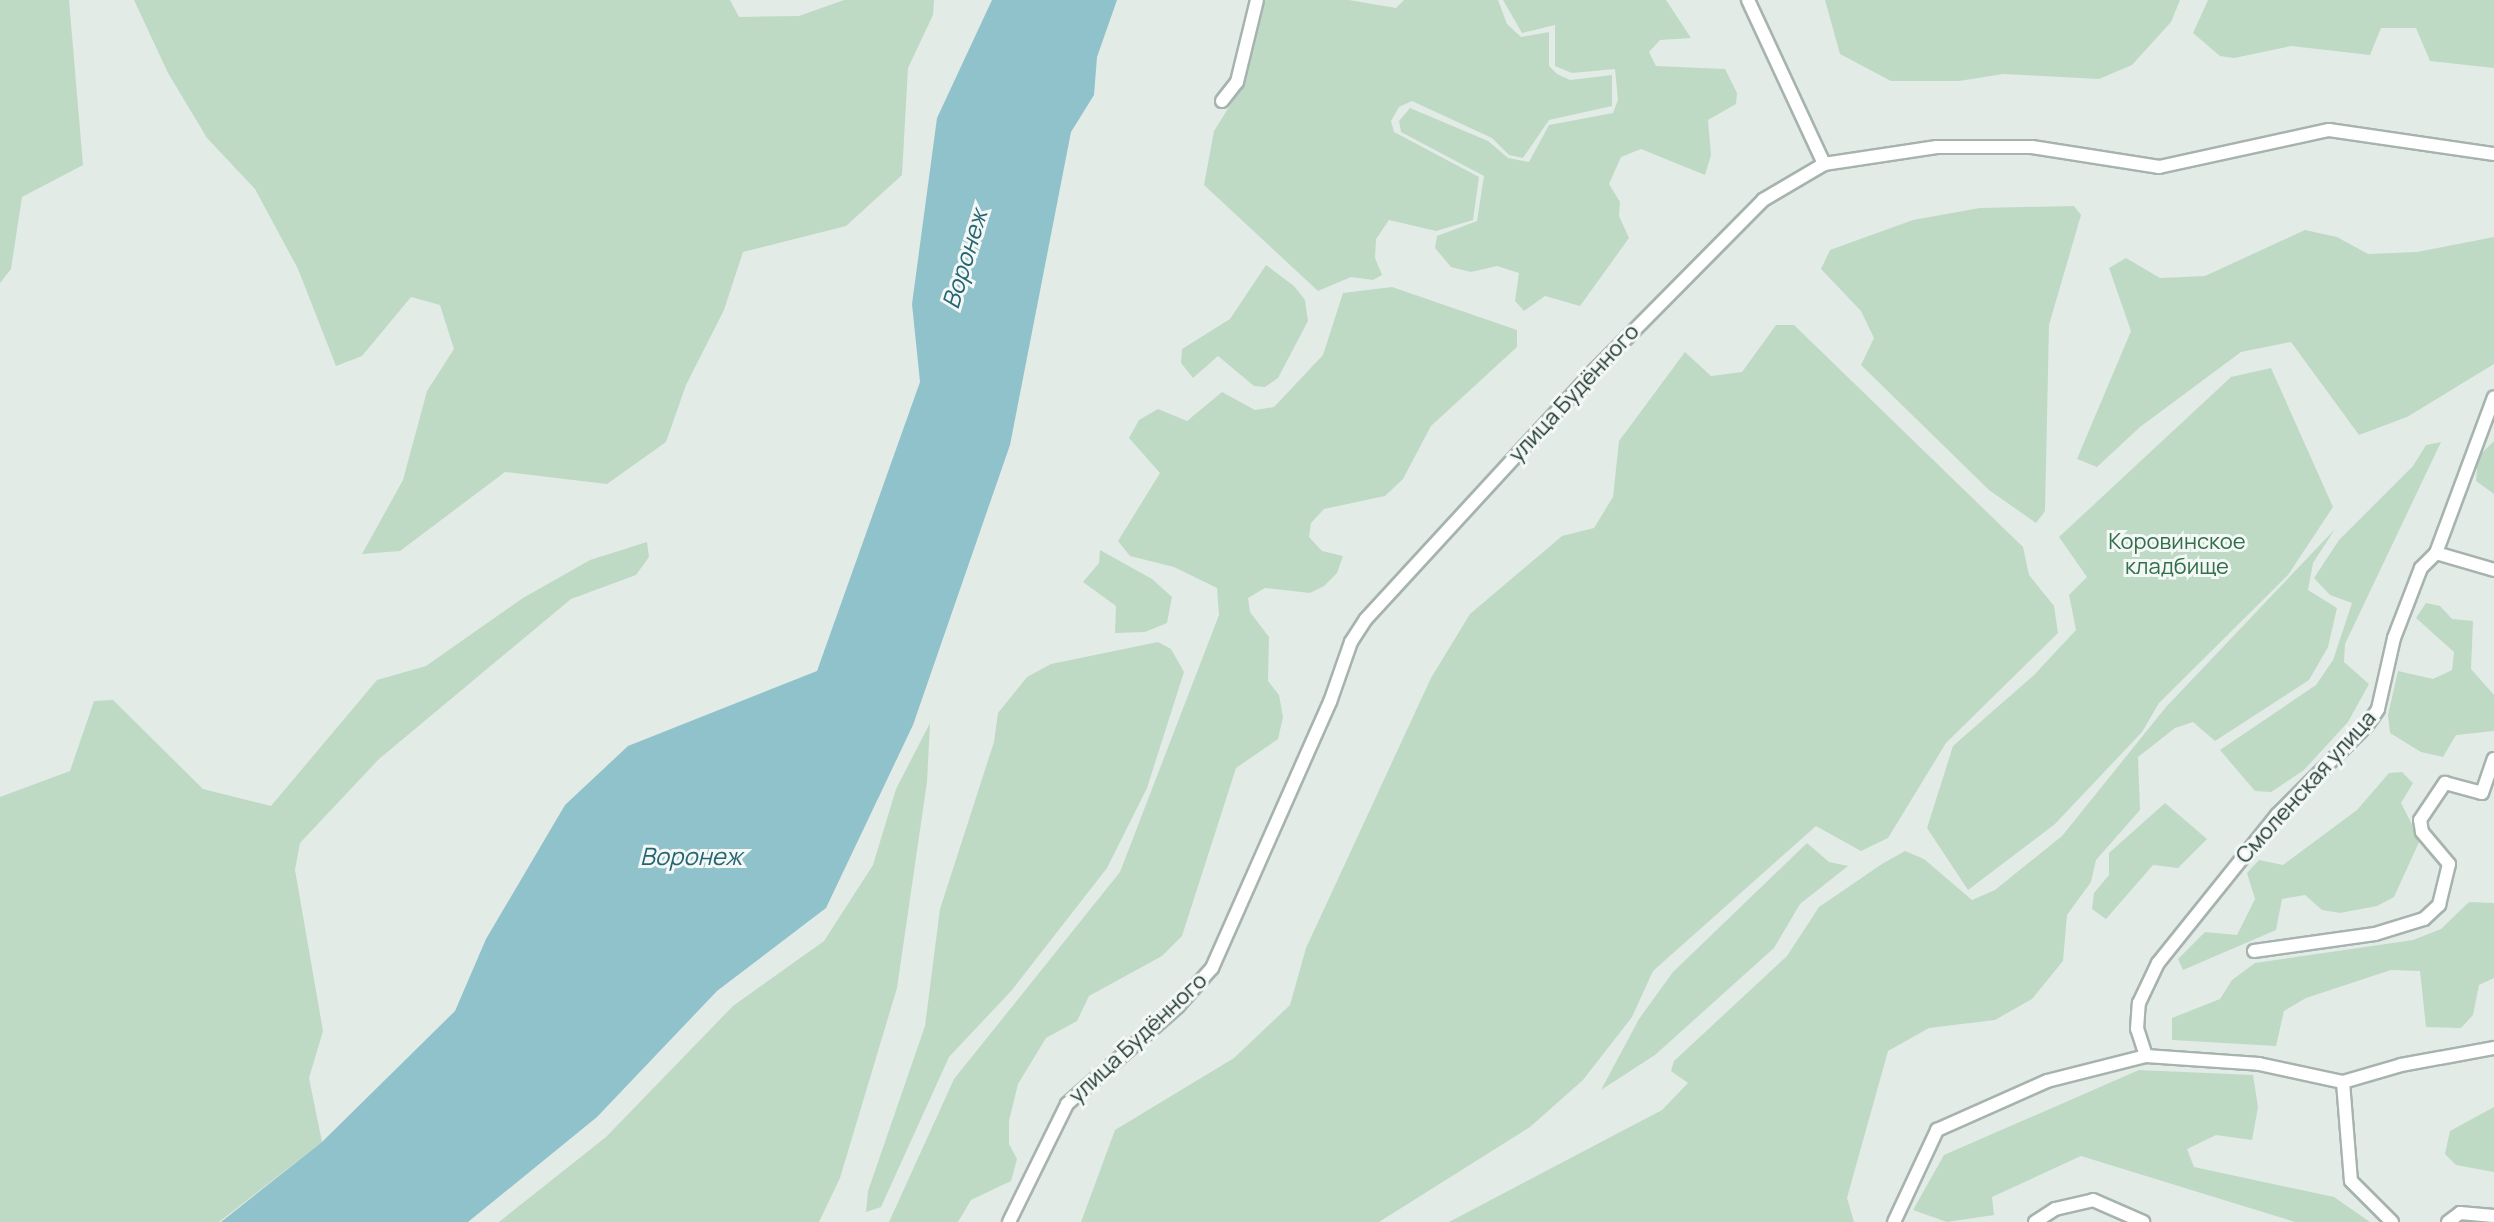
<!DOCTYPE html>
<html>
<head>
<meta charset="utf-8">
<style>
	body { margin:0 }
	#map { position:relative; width:2494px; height:1222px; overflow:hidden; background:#e3ebe7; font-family:Manrope,sans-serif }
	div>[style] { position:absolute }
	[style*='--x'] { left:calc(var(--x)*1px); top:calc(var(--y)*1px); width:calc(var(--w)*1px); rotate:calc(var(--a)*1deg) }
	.green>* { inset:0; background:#bedac5 }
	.water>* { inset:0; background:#90c2cb }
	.roads { filter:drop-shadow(2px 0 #a6b3ae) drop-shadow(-2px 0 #a6b3ae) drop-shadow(0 2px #a6b3ae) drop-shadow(0 -2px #a6b3ae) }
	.street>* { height:12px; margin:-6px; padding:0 6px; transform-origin:6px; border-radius:6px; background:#fff }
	span { translate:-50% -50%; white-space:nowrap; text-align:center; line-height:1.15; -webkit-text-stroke:6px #f3f8f6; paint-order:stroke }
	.street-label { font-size:22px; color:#243b35 }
	.park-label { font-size:22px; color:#326e49 }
	.water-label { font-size:24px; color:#246571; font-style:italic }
</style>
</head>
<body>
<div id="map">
	<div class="green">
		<i style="clip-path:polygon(0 0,69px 0,83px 165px,22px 197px,11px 269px,0 283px)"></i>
		<i style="clip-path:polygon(134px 0,730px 0,739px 17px,799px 16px,844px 0,934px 0,933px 15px,908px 68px,902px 175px,846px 226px,743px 252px,724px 310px,686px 385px,666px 442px,607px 484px,505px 472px,400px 551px,362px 554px,403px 480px,427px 391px,454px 349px,440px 305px,411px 297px,362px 356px,336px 366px,298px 269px,255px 189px,207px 138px,168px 73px)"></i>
		<i style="clip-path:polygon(1265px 0,1349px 0,1396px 8px,1404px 0,1498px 0,1507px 24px,1521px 37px,1549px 32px,1549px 66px,1557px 74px,1570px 80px,1612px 75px,1612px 106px,1549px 120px,1523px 158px,1509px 155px,1492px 138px,1412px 101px,1399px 107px,1391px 121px,1394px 132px,1479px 177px,1473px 220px,1436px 231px,1389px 220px,1376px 239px,1375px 258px,1382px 275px,1373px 280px,1351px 277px,1318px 291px,1204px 185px,1214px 131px,1243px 85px)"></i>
		<i style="clip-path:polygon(1503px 0,1666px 0,1691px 38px,1660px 40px,1649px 52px,1656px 66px,1725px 69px,1737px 93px,1736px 104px,1708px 120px,1711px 155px,1705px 175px,1641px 149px,1621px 157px,1609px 184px,1620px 202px,1619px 216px,1629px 238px,1580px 306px,1545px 296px,1524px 311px,1515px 301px,1519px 273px,1497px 266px,1471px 272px,1451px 267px,1435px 248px,1437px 236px,1477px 221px,1484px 176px,1401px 132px,1399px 121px,1410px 108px,1488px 141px,1508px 158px,1529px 162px,1549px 125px,1613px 113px,1618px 100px,1615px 69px,1572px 73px,1555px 66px,1555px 25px,1522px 33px)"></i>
		<i style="clip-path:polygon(1825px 0,2180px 0,2171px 22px,2132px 65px,2099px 79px,2003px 74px,1959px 81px,1891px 81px,1840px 54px)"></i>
		<i style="clip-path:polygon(2208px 0,2494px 0,2494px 68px,2430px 61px,2416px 28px,2381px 28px,2370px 55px,2291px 46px,2234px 58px,2220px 56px,2193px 33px)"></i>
		<i style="clip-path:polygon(2074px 206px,2081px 215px,2049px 325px,2045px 511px,2036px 523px,1989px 490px,1861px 365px,1874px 338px,1861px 311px,1821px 269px,1830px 250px,1913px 220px,1980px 208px)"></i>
		<i style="clip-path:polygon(2305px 230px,2337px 237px,2368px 254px,2417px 252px,2494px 237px,2494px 364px,2407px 417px,2359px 435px,2291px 342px,2241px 352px,2140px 427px,2097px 467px,2077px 459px,2131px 331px,2109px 268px,2126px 258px,2160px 278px,2205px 276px)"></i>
		<i style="clip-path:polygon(1266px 265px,1294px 286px,1305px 300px,1308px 321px,1278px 378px,1265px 387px,1254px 386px,1218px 356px,1193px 378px,1181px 363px,1182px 349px,1230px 319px)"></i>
		<i style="clip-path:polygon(1392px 287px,1517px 330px,1517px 347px,1431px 426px,1403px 479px,1385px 496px,1324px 509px,1311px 523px,1309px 537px,1322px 551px,1343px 556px,1337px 573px,1324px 586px,1310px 593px,1265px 588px,1248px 598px,1250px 612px,1269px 637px,1268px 681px,1279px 695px,1283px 717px,1278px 739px,1236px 768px,1182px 936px,1162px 956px,1089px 996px,1077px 1021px,1046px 1038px,1018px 1084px,1009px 1121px,1009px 1144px,1017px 1159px,1011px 1181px,971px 1200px,958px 1222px,889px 1222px,954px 1079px,1120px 872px,1219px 615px,1217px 588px,1174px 567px,1130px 556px,1118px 541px,1160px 473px,1129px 438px,1139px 420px,1158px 409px,1187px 421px,1222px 392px,1255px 410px,1274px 407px,1323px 355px,1343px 293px)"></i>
		<i style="clip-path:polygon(1776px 325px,1794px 325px,2023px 547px,2029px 575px,2054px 606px,2058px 633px,1946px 743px,1888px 838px,1861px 851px,1816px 826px,1653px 971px,1632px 1017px,1583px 1080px,1530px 1127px,1379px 1222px,1081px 1222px,1115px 1130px,1234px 1058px,1290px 1005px,1306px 948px,1431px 678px,1470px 614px,1562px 536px,1594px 528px,1613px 497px,1619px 441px,1685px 352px,1711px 376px,1742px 372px)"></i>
		<i style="clip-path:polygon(2271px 368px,2333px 507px,2288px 575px,2159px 703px,2142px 732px,2055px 824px,1968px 890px,1927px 828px,1953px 746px,2034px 675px,2076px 630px,2069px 595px,2087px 577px,2059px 537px,2231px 377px)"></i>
		<i style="clip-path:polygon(2494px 441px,2494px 494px,2476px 481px,2478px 457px)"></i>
		<i style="clip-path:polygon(2441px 442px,2345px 644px,2344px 662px,2369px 684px,2348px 722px,2304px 770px,2271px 792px,2255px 791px,2220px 750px,2316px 685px,2333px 660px,2352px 603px,2330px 595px,2314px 578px,2339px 540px,2413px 466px,2426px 445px)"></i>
		<i style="clip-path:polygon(2335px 529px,2313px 563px,2308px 590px,2337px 608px,2328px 647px,2309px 680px,2215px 741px,2193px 722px,2175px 728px,2138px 757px,2140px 810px,2096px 860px,2091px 882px,2067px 915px,2063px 961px,2032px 999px,1995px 1020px,1929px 1028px,1888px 1051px,1847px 1198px,1854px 1222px,1449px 1222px,1662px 1110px,1688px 1083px,1671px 1071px,1674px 1061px,1787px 956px,1819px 907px,1882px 864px,1905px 851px,1924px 859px,1972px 900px,1995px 890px,2062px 836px,2166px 707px)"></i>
		<i style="clip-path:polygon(647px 542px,649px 557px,636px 575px,571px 599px,379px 759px,300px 843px,295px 870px,323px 1031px,309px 1078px,322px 1142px,219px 1222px,0 1222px,0 797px,70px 771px,94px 701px,113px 700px,203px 789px,271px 806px,377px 680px,426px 666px,523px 598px,590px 560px)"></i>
		<i style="clip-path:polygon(1100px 550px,1152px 579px,1172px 597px,1167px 623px,1145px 632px,1115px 633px,1116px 606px,1083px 582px,1099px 563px)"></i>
		<i style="clip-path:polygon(2426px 603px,2440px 606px,2452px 619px,2473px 621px,2471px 669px,2494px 695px,2494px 731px,2456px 735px,2443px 757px,2421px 752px,2390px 733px,2388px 715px,2398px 671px,2433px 679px,2452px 670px,2454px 652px,2416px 618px)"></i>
		<i style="clip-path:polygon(1158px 642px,1171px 649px,1184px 672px,1147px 788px,1107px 868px,1012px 990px,949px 1057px,881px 1207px,866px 1212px,868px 1191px,925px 1026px,940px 909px,994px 742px,998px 713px,1027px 677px,1051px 664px)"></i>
		<i style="clip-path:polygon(930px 723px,927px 782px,897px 988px,840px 1178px,819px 1222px,499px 1222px,606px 1137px,733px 1006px,824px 941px,873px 865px,896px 789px)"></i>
		<i style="clip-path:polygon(2402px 772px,2413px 783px,2401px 803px,2420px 840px,2394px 897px,2377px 906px,2340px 913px,2322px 910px,2305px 895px,2282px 899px,2276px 930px,2183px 970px,2178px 959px,2205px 932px,2237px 935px,2255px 899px,2247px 873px,2259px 860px,2283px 865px,2357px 810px,2389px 773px)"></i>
		<i style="clip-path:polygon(2165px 803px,2207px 839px,2178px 868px,2153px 865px,2106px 919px,2092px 909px,2094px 893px,2109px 875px,2109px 853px)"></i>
		<i style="clip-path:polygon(1807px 843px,1829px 862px,1848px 866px,1800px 904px,1774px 948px,1655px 1055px,1601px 1090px,1639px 1019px,1673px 972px)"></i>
		<i style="clip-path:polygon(2469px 902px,2494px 903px,2494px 978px,2479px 985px,2473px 1015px,2461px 1028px,2426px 1027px,2420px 971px,2391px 970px,2306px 998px,2284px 1011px,2276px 1046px,2172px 1040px,2172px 1018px,2220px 999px,2232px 980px,2255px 963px,2413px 940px,2441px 929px)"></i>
		<i style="clip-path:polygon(2139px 1070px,2253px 1075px,2258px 1107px,2252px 1140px,2216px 1135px,2187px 1149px,2194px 1167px,2334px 1197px,2370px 1222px,2295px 1222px,2081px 1156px,1992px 1197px,1994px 1215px,1947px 1222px,1913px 1210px,1944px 1155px)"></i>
		<i style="clip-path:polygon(2494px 1107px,2494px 1172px,2456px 1165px,2445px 1154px,2450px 1131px)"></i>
	</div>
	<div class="water">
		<i style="clip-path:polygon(992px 0,1117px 0,1097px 57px,1094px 95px,1071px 132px,1010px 445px,913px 725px,826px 908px,717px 991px,597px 1117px,468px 1222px,221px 1222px,322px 1142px,455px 1011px,486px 939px,565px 805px,628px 746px,817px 671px,920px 382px,912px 304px,937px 118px)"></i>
	</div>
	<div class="roads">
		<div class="street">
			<i style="--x:1748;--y:0;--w:181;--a:65.1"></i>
			<i style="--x:1222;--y:101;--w:24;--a:-52"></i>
			<i style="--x:1237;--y:82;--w:84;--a:-76.3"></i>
			<i style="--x:2436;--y:553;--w:166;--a:-69.6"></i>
			<i style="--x:2254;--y:951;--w:122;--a:-8"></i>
			<i style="--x:2375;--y:934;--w:51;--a:-17"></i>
			<i style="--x:2424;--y:919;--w:21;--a:-43"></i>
			<i style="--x:2439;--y:905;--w:42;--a:-76.3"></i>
			<i style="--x:2449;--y:864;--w:42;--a:-130.2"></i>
			<i style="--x:2422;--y:832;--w:12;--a:-99"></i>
			<i style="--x:2420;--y:820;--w:45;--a:-56"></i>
			<i style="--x:2445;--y:783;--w:38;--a:15"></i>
			<i style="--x:2482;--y:793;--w:36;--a:-71"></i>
			<i style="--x:2146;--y:1056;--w:28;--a:-108"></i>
			<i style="--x:2137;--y:1029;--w:26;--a:-86"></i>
			<i style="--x:2139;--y:1003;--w:44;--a:-64.6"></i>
			<i style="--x:2158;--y:963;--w:190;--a:-51.2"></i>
			<i style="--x:2277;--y:815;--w:127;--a:-45"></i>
			<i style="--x:2367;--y:725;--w:19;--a:-55"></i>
			<i style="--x:2378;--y:709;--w:73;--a:-77.3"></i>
			<i style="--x:2394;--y:638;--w:75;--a:-68.9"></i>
			<i style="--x:2421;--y:568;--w:21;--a:-45"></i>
			<i style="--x:2436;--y:553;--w:60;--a:16.3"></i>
			<i style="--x:2343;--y:1082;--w:99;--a:85.4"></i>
			<i style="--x:2351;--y:1181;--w:58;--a:45"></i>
			<i style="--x:1009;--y:1222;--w:131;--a:-63.8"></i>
			<i style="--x:1067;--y:1104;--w:148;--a:-41.4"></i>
			<i style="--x:1178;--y:1006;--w:51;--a:-48.2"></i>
			<i style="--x:1212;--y:968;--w:291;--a:-66.1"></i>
			<i style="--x:1330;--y:702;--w:64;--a:-70.7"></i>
			<i style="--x:1351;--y:642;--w:27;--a:-57"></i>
			<i style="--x:1366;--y:619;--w:338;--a:-47.4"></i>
			<i style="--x:1595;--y:370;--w:239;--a:-45.3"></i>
			<i style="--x:1763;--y:200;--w:71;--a:-30.5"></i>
			<i style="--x:1824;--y:164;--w:114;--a:-8.6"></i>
			<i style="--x:1937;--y:147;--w:95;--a:0"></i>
			<i style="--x:2032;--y:147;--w:129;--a:8.9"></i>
			<i style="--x:2159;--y:167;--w:174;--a:-12.3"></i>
			<i style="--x:2329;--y:130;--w:167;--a:8.3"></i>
			<i style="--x:1894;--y:1222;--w:102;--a:-64.9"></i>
			<i style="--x:1937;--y:1130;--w:120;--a:-24"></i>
			<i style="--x:2047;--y:1081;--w:102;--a:-14.2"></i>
			<i style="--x:2146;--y:1056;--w:113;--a:4"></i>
			<i style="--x:2259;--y:1064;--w:86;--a:12.1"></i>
			<i style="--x:2343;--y:1082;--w:60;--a:-16.3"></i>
			<i style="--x:2401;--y:1065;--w:95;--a:-10.4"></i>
			<i style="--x:2035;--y:1222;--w:24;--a:-33"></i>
			<i style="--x:2055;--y:1209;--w:39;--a:-13"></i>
			<i style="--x:2093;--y:1200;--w:55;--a:23.7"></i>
			<i style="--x:2448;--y:1222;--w:15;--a:-37"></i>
			<i style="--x:2460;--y:1213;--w:34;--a:5"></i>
		</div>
	</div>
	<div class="street-label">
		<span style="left:1574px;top:393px;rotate:-47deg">улица Будённого</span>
		<span style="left:2306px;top:787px;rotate:-48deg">Смоленская улица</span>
		<span style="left:1138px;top:1038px;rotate:-43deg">улица Будённого</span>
	</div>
	<div class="park-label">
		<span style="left:2177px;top:554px">Коровинское<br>кладбище</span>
	</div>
	<div class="water-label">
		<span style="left:964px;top:259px;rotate:-73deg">Воронеж</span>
		<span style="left:691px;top:856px">Воронеж</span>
	</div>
</div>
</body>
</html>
